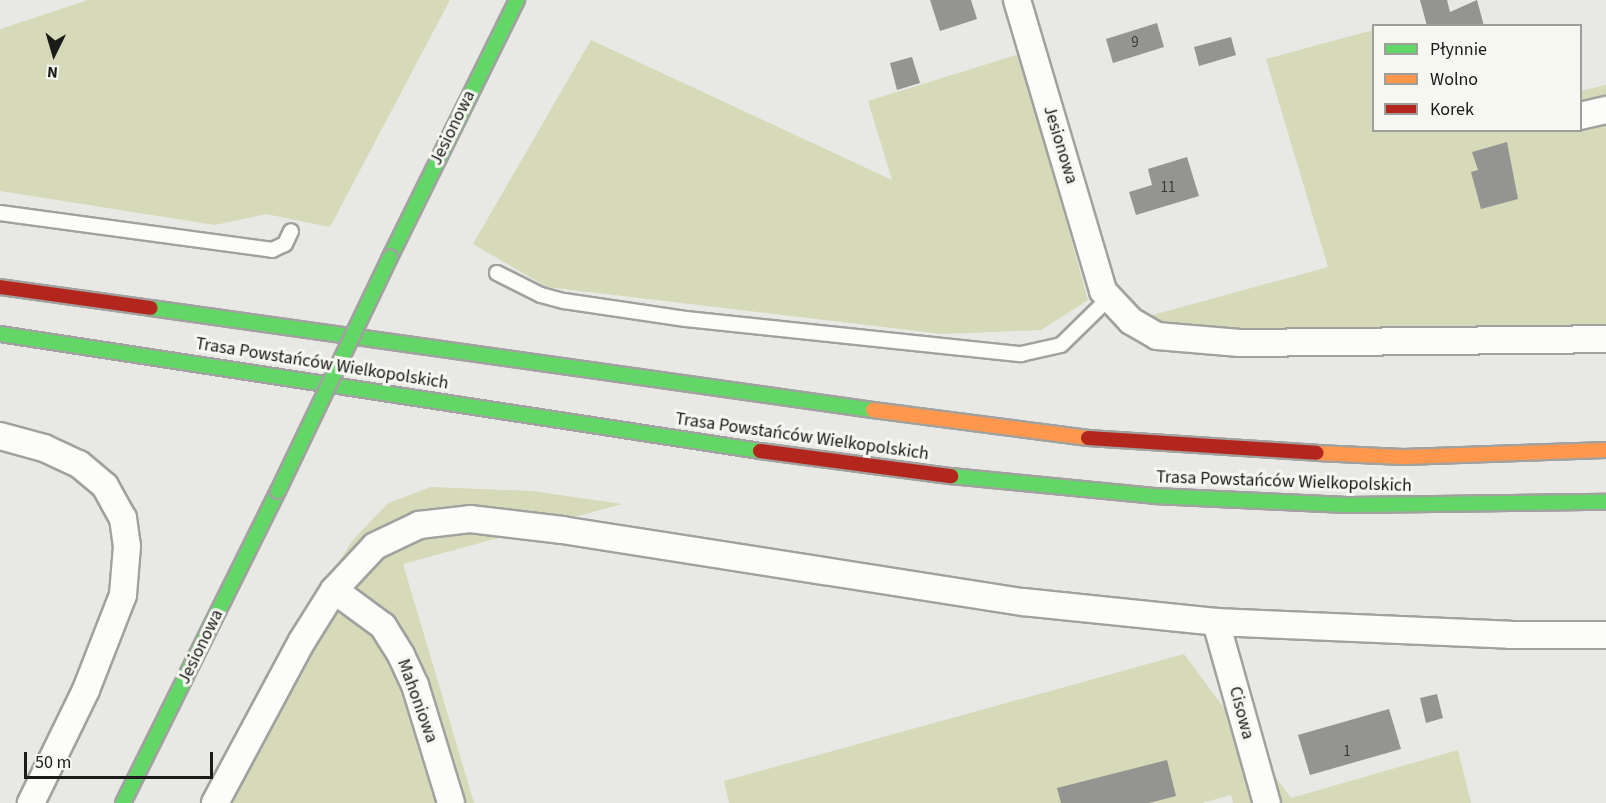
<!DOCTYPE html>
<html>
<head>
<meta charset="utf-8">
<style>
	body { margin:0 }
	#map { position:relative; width:1606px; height:803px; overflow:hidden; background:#e8e9e4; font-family:"Source Sans 3",sans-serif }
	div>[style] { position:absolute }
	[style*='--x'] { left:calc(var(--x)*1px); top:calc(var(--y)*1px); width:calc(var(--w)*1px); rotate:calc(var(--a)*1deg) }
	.green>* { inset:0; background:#d6dab8 }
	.building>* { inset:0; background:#949492 }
	.roads { filter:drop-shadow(2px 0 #a1a29f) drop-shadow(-2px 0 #a1a29f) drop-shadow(0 2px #a1a29f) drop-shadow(0 -2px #a1a29f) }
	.lane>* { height:14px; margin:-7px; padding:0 7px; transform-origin:7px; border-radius:7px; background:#fcfcfb }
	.street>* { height:26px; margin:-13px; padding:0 13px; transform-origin:13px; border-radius:13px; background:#fcfcfb }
	.fast>* { height:14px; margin:-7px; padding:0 7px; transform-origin:7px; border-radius:7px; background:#63d668 }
	.slow>* { height:14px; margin:-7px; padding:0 7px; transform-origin:7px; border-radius:7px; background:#ff974d }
	.jam>* { height:14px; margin:-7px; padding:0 7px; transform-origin:7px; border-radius:7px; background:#b3261e }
	.bridges { filter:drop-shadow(2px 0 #a1a29f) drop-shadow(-2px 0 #a1a29f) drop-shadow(0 2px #a1a29f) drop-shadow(0 -2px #a1a29f) }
	.fast-bridge>* { height:14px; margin:-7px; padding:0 7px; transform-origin:7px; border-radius:7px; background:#63d668 }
	span { translate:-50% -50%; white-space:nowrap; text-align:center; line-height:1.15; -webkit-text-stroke:6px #f6f7f1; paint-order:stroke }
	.number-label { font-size:15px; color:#393937 }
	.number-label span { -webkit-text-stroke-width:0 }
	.street-label { font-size:18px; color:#1b1b19 }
	.legend { position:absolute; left:1372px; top:24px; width:210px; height:108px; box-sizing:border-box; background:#f6f7f1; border:2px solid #9e9f9b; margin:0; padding:8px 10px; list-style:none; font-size:18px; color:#1b1b19 }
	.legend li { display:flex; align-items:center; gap:12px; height:30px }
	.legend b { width:30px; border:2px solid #9e9f9b }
	.north { position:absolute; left:24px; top:24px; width:60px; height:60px; -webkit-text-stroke:4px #f6f7f1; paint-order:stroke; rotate:185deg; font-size:16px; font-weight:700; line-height:24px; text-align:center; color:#1b1b19 }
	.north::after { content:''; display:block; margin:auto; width:21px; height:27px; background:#1b1b19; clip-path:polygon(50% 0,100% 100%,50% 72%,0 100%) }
	.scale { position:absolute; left:24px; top:752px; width:189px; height:27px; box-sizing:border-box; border:3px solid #1b1b19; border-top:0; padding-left:8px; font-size:18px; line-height:21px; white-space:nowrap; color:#1b1b19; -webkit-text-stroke:4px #f6f7f1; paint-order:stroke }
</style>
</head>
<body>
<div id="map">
	<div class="green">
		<i style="clip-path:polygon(88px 0,450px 0,330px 227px,266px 214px,215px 225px,0 191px,0 29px)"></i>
		<i style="clip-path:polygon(1373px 30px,1374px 130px,1580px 130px,1581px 91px,1606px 85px,1606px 324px,1320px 339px,1131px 321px,1328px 267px,1266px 59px)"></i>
		<i style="clip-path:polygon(591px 40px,892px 180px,868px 101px,1020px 54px,1088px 300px,1041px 330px,942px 334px,547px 287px,473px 244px)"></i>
		<i style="clip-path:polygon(431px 487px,532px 491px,622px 504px,403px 564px,474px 803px,208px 803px,311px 607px,352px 541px,388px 503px)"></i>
		<i style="clip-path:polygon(1184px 654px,1291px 798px,1458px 750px,1471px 803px,1233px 803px,1231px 795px,1202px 803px,729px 803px,724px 781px)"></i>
	</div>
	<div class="building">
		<i style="clip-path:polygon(930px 0,971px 0,977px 19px,940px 31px)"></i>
		<i style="clip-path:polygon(1420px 0,1447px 0,1450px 12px,1477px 0,1484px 26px,1427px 26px)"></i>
		<i style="clip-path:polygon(1157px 23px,1164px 47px,1113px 63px,1106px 39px)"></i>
		<i style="clip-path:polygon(1231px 37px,1236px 55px,1199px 66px,1194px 47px)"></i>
		<i style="clip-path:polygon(912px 57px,920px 83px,897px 90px,890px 63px)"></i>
		<i style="clip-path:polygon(1507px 142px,1518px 199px,1481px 209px,1471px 172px,1478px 170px,1472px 152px)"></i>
		<i style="clip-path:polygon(1187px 157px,1199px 196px,1136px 215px,1129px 192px,1152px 185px,1148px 169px)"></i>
		<i style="clip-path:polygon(1437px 694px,1443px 718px,1426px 723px,1420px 698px)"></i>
		<i style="clip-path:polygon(1389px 709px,1401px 749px,1310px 775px,1298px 735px)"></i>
		<i style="clip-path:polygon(1167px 760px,1176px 796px,1149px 803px,1061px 803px,1057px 788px)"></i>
	</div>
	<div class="roads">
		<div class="lane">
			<i style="--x:0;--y:213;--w:275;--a:7.7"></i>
			<i style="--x:272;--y:250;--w:14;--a:-25"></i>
			<i style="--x:285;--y:244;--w:14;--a:-65"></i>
			<i style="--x:497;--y:273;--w:49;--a:26.6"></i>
			<i style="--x:541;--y:295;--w:24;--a:15"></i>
			<i style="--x:564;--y:301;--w:123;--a:8.4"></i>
			<i style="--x:686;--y:319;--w:337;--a:6"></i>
			<i style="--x:1021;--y:354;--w:41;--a:-12.7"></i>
			<i style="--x:1061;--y:345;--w:69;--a:-44.4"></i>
		</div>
		<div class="street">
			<i style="--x:1017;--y:0;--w:303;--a:73.5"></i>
			<i style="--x:1103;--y:291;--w:41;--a:47"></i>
			<i style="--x:1131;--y:321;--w:30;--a:30"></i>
			<i style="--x:1157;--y:336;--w:83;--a:4.8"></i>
			<i style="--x:1240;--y:343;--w:366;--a:-0.6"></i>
			<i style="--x:1580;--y:116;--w:27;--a:-13"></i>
			<i style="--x:0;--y:436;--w:46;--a:15.3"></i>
			<i style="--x:44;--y:448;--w:38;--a:25"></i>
			<i style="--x:79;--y:464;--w:34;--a:40"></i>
			<i style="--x:105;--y:486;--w:37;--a:61"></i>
			<i style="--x:123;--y:518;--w:28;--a:82"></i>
			<i style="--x:127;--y:546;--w:49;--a:94.7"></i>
			<i style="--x:123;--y:595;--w:102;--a:111.3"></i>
			<i style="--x:86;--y:690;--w:126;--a:116"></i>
			<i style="--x:334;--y:590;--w:61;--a:36.3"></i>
			<i style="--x:383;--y:626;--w:34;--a:58"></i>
			<i style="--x:401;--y:655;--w:33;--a:65"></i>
			<i style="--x:415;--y:685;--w:123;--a:73"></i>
			<i style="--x:1216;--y:622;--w:188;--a:74.3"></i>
			<i style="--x:215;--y:803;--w:184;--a:-61.8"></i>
			<i style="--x:302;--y:641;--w:60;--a:-57.9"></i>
			<i style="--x:334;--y:590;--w:60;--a:-47"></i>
			<i style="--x:375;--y:546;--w:49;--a:-25.5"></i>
			<i style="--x:419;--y:525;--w:51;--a:-6.7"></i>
			<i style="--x:470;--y:519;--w:93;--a:6.8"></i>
			<i style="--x:562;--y:530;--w:467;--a:8.9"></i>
			<i style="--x:1023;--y:602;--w:194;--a:5.9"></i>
			<i style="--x:1216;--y:622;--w:294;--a:2.5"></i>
			<i style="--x:1510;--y:635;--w:96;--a:0"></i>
		</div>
		<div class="fast">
			<i style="--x:390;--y:257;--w:287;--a:-63.7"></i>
			<i style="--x:151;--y:308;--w:729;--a:8.04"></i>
			<i style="--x:0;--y:334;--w:769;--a:8.75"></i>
			<i style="--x:951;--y:476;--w:204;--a:5.6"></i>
			<i style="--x:1154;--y:496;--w:193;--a:2.7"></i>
			<i style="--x:1347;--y:505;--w:259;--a:-0.7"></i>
			<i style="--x:123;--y:803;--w:348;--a:-63.6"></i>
		</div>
		<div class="slow">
			<i style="--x:873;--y:410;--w:217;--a:7.4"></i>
			<i style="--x:1317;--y:453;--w:86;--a:2.7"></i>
			<i style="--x:1403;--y:457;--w:203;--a:-2"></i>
		</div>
		<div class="jam">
			<i style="--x:0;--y:287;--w:152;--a:7.9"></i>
			<i style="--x:1088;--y:438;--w:229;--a:3.7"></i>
			<i style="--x:760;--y:451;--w:193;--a:7.5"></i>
		</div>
	</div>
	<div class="bridges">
		<div class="fast-bridge">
			<i style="--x:278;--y:491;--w:259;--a:-64.4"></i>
		</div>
	</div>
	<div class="number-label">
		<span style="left:1135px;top:43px">9</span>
		<span style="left:1168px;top:188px">11</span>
		<span style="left:1347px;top:752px">1</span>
	</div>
	<div class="street-label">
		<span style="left:453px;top:128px;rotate:-64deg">Jesionowa</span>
		<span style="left:1060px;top:145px;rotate:73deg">Jesionowa</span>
		<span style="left:322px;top:364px;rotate:9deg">Trasa Powstańców Wielkopolskich</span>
		<span style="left:802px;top:437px;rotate:8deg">Trasa Powstańców Wielkopolskich</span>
		<span style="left:1284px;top:482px;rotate:2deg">Trasa Powstańców Wielkopolskich</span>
		<span style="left:201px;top:647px;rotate:-64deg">Jesionowa</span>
		<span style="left:417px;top:701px;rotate:70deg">Mahoniowa</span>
		<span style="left:1241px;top:713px;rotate:75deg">Cisowa</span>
	</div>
	<ul class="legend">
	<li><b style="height:8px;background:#63d668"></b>Płynnie</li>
	<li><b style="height:8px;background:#ff974d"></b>Wolno</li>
	<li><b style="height:8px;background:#b3261e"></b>Korek</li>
	</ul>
	<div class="north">N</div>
	<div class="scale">50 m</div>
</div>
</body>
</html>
